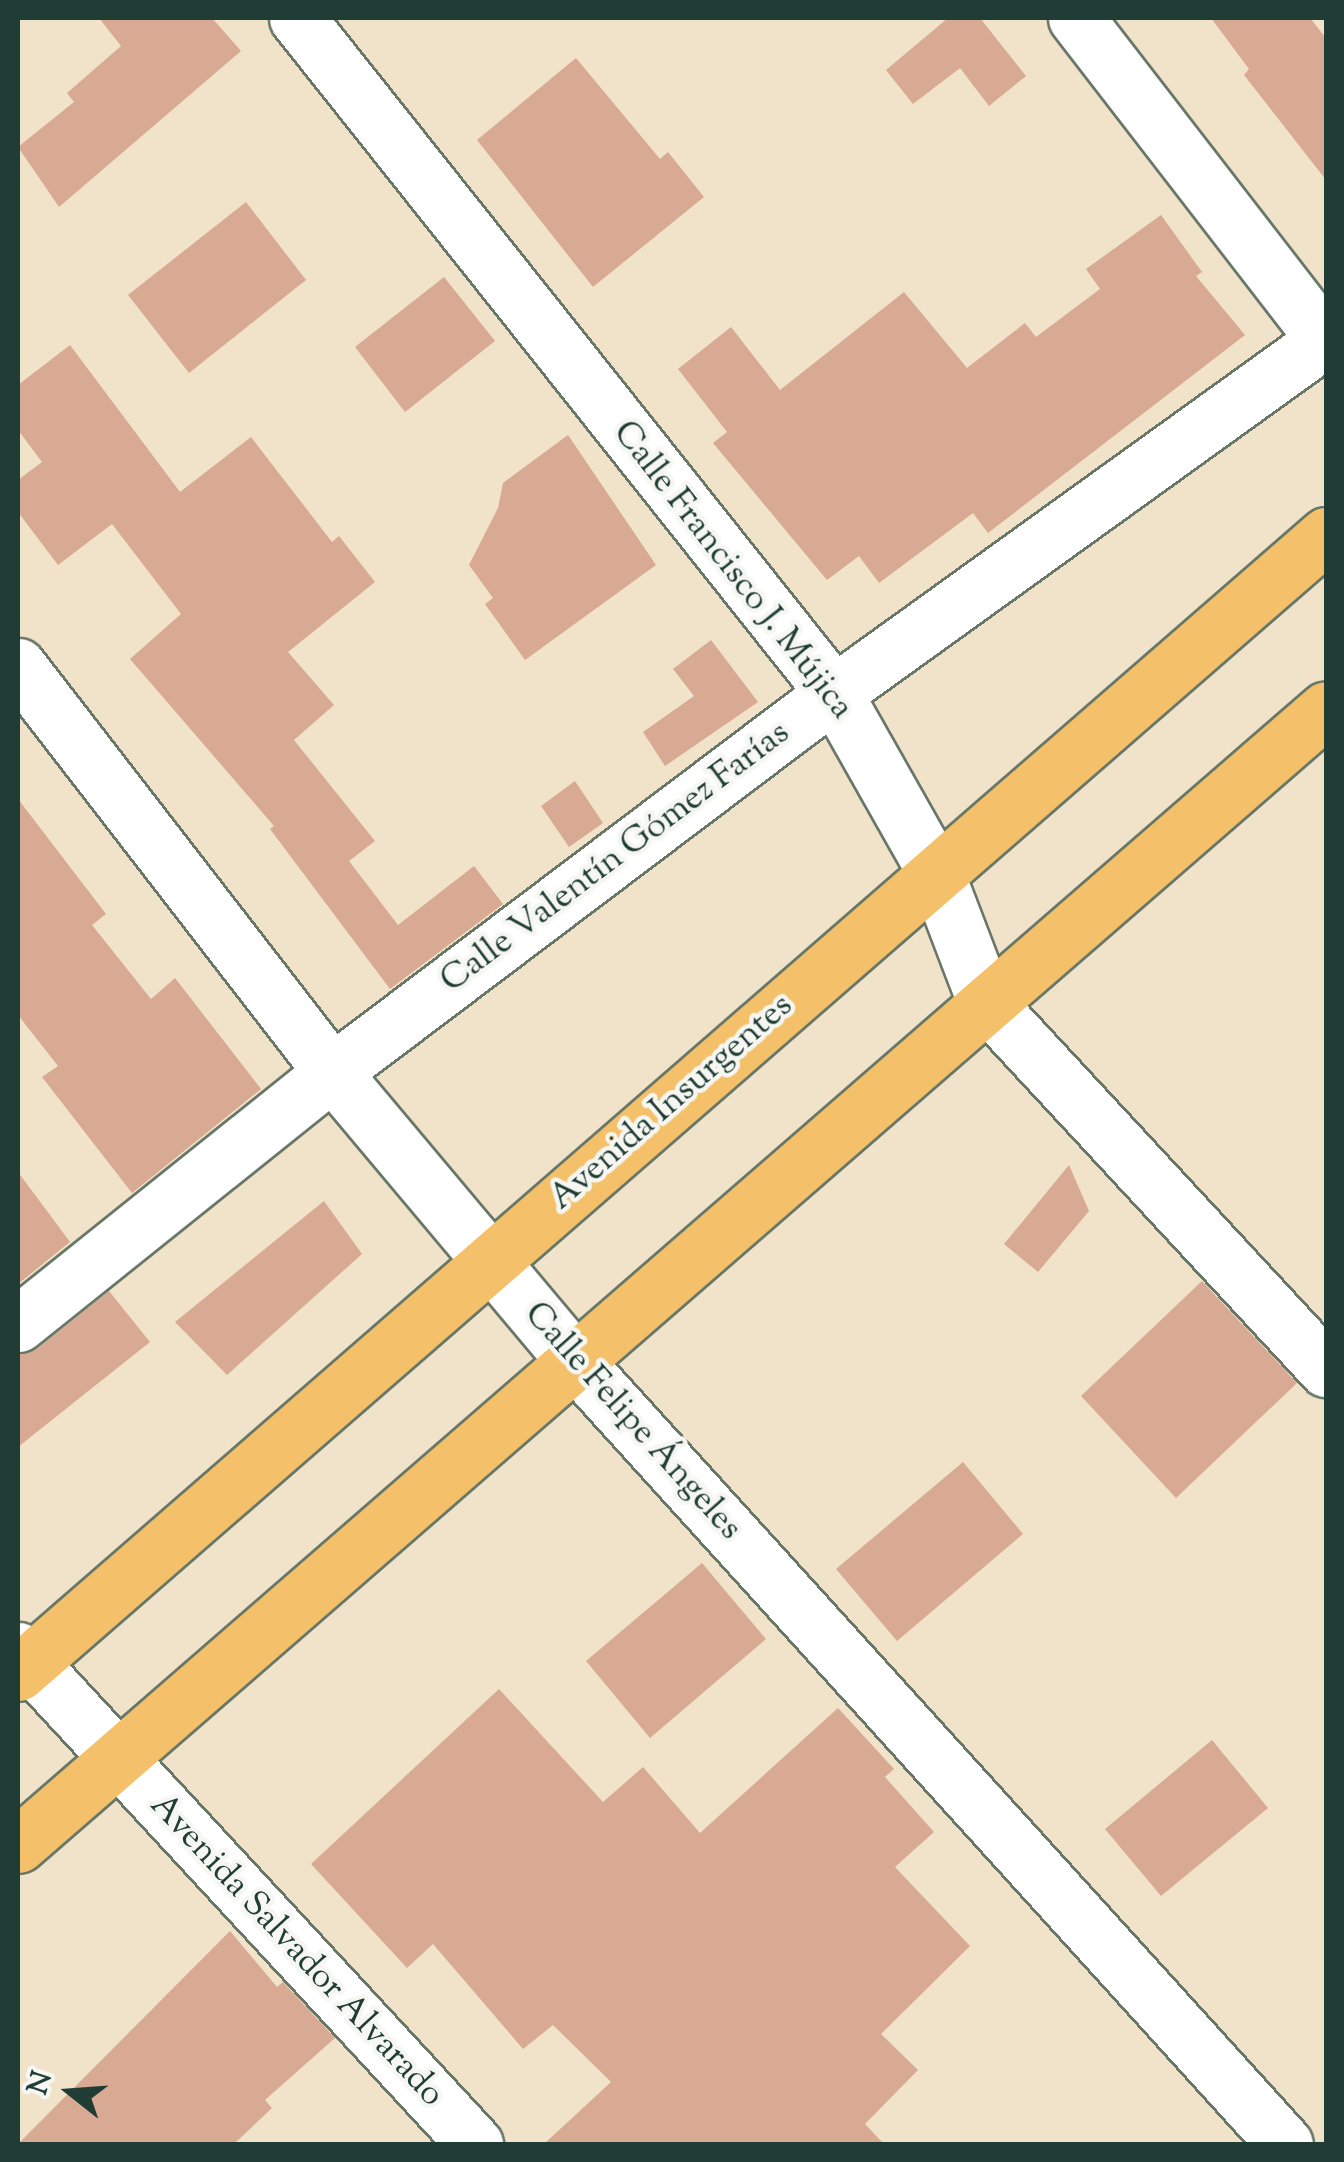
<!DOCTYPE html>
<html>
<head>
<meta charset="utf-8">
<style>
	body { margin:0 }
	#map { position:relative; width:1344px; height:2162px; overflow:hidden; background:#f0e3c9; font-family:"Sorts Mill Goudy",serif }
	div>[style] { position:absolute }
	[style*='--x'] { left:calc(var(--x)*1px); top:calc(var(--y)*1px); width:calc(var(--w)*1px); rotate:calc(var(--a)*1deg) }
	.building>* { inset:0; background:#d8a993 }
	.roads { filter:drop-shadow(2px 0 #687768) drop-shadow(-2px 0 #687768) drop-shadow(0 2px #687768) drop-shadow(0 -2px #687768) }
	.minor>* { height:55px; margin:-27.5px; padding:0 27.5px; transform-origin:27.5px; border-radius:27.5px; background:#fff }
	.primary>* { height:55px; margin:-27.5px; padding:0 27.5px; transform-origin:27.5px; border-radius:27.5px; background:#f4c16a }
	span { translate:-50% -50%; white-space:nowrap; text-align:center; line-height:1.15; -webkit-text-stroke:9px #f6f6f2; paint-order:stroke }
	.street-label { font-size:35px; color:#1f3d34 }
	.frame { position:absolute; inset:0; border:20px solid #1f3d34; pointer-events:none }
	.north { position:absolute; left:20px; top:2042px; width:100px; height:100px; -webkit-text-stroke:8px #f6f6f2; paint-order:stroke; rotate:287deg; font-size:28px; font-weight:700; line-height:40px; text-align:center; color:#1f3d34 }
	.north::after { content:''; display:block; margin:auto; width:35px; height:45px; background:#1f3d34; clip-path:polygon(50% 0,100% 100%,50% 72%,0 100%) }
</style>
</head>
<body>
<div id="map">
	<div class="building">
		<i style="clip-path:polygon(99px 18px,212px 18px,241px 51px,59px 207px,18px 147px,74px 102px,67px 93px,121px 46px)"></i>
		<i style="clip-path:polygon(948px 18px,980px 18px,1026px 76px,989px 106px,960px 68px,913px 104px,886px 70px)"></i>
		<i style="clip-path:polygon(1211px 18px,1310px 18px,1326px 38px,1326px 180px,1244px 75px,1249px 69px)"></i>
		<i style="clip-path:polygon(576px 58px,660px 159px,668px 152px,704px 197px,593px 287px,477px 140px)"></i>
		<i style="clip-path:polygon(246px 202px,306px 280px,189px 373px,128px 295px)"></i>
		<i style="clip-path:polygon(1161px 215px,1202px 272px,1196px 276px,1245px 335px,988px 533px,973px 513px,879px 583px,859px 556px,827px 580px,713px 443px,727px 432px,678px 369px,731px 327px,780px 390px,904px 292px,967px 368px,1025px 323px,1036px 337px,1100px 289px,1086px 269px)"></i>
		<i style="clip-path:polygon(444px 277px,495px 341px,405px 412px,355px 347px)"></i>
		<i style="clip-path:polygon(70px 345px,180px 492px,251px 437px,332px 542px,339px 536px,375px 582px,288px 652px,334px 705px,294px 740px,375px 841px,349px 861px,398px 925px,474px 866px,503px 904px,390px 989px,270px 829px,274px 826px,130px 659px,181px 614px,112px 524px,58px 565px,18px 512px,18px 480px,42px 462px,18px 430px,18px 385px)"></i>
		<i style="clip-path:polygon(568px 435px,656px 565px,525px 660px,485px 604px,493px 598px,469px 565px,498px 508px,503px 483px)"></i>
		<i style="clip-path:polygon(711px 640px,758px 702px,665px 766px,643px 732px,694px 696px,673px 669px)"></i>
		<i style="clip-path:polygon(575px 781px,603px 823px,569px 847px,541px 806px)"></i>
		<i style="clip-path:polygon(18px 799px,106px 914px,92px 925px,151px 999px,175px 978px,261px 1089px,132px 1193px,42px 1077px,58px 1066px,18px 1015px)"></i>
		<i style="clip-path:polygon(1069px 1165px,1089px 1211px,1038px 1272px,1004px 1244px)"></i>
		<i style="clip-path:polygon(18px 1172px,70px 1242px,18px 1284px)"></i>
		<i style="clip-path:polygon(324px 1201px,362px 1254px,227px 1375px,175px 1322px)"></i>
		<i style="clip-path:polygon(1202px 1281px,1297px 1383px,1176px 1498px,1081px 1396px)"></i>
		<i style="clip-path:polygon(109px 1291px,150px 1342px,18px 1447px,18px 1354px,38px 1348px)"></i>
		<i style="clip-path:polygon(963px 1462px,1023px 1534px,897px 1641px,836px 1569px)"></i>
		<i style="clip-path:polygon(702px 1563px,766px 1639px,650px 1738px,586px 1661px)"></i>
		<i style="clip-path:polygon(499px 1689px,603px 1802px,643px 1767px,700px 1833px,838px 1708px,894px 1769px,885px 1777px,934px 1832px,895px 1867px,970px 1946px,881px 2034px,918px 2070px,865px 2124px,884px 2144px,544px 2144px,611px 2082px,553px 2025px,523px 2049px,433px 1944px,407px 1968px,311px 1864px)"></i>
		<i style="clip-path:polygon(1212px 1740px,1268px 1808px,1161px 1896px,1105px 1829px)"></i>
		<i style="clip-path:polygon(230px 1931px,277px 1987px,283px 1982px,335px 2038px,265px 2100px,272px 2108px,234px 2144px,18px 2144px)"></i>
	</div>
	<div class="roads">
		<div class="minor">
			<i style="--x:297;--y:18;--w:863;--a:51.5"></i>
			<i style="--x:834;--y:693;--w:207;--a:60.5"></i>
			<i style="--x:936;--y:873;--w:137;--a:69.1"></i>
			<i style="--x:985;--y:1001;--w:502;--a:47.18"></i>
			<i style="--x:1076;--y:18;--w:408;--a:52.3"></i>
			<i style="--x:18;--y:666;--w:513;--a:52.28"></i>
			<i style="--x:332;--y:1072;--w:376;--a:50"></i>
			<i style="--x:574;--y:1360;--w:1058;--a:47.8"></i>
			<i style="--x:18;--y:1324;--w:403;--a:-38.7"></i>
			<i style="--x:332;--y:1072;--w:629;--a:-37.05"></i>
			<i style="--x:834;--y:693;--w:606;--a:-35.74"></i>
			<i style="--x:18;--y:1650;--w:673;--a:47.23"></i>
		</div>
		<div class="primary">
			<i style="--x:18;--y:1673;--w:1734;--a:-41.02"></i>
			<i style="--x:18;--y:1845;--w:1732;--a:-40.97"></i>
		</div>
	</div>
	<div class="street-label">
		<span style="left:732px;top:571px;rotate:52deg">Calle Francisco J. Mújica</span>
		<span style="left:616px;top:858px;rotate:-37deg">Calle Valentín Gómez Farías</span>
		<span style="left:672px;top:1103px;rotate:-41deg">Avenida Insurgentes</span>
		<span style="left:632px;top:1422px;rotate:48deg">Calle Felipe Ángeles</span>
		<span style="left:296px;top:1951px;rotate:47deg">Avenida Salvador Alvarado</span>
	</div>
	<div class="frame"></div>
	<div class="north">N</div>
</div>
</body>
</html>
